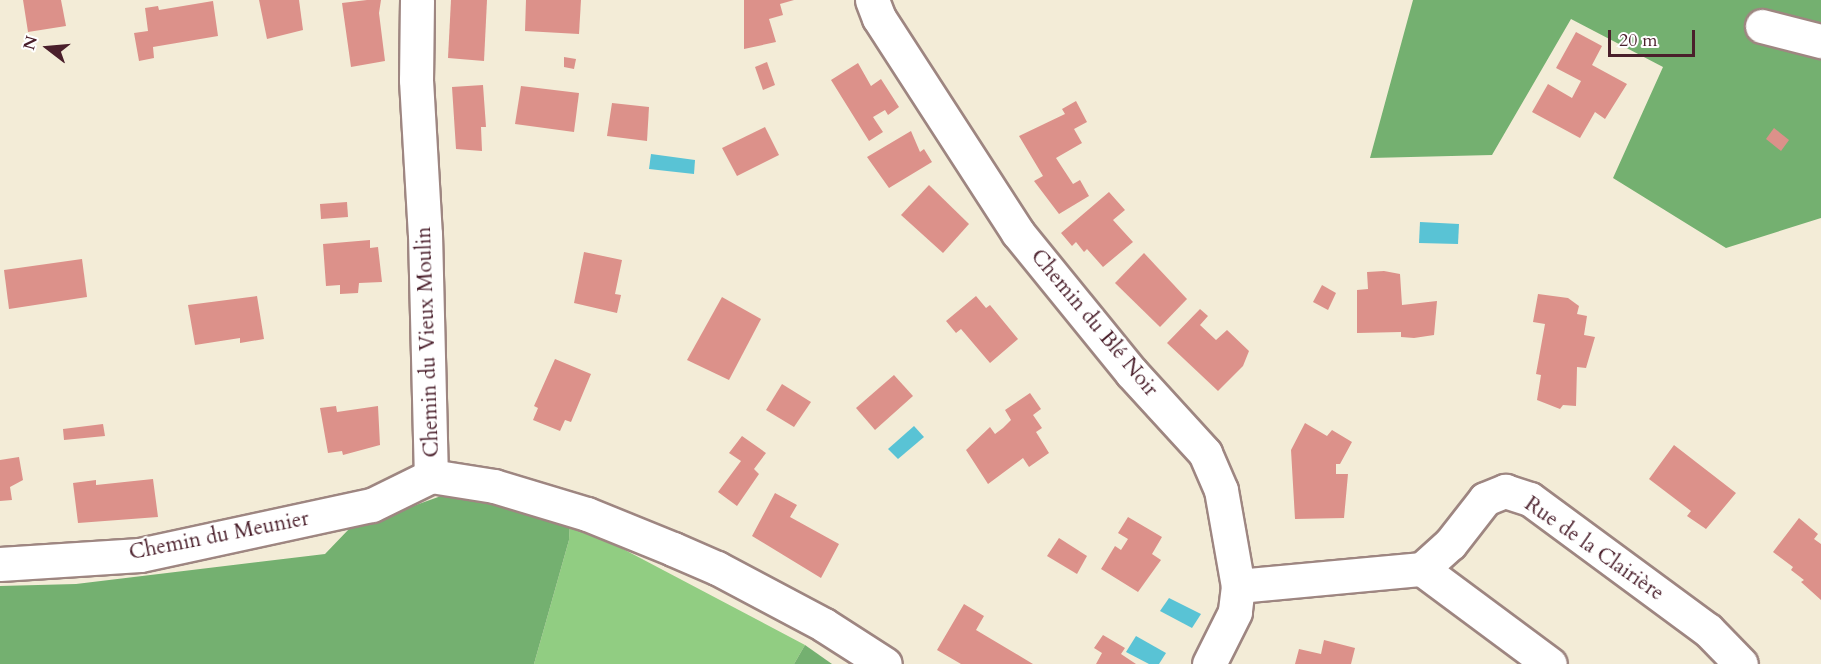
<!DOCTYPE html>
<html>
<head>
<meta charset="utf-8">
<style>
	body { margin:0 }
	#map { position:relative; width:1821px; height:664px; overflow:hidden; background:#f3ecd7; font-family:Cardo,serif }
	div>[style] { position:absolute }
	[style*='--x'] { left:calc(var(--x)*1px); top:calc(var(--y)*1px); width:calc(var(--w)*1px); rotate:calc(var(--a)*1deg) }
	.green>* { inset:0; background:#91cd82 }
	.forest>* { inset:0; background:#74b070 }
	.water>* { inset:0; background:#59c3d5 }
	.building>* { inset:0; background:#dc918a }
	.roads { filter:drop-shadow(2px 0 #9e8681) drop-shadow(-2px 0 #9e8681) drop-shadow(0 2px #9e8681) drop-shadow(0 -2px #9e8681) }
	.minor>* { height:33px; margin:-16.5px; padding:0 16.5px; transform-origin:16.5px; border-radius:16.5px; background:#fff }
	span { translate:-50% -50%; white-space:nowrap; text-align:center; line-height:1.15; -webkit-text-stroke:4.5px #fff; paint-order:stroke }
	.street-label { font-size:21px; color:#4a1f2b }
	.north { position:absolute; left:18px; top:18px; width:60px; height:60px; -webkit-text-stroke:4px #fff; paint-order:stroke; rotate:286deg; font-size:16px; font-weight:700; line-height:24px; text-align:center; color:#4a1f2b }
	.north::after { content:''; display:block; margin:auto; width:21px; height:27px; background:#4a1f2b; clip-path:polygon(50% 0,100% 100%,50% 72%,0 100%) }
	.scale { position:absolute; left:1608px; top:30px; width:87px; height:27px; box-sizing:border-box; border:3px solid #4a1f2b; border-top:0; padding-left:8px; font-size:18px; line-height:21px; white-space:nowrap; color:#4a1f2b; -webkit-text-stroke:4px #fff; paint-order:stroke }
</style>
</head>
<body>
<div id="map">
	<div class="green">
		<i style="clip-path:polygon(570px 521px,805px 645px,794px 664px,534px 664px,569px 540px)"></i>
	</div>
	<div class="forest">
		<i style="clip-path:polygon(1413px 0,1821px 0,1821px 218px,1726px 248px,1613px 178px,1663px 67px,1571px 19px,1492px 155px,1370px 158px)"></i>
		<i style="clip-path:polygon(441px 496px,499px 501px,570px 521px,569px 540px,534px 664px,0 664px,0 586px,76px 584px,325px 554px,349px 529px)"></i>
		<i style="clip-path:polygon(805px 645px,832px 664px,794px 664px)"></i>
	</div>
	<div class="water">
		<i style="clip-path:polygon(651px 154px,695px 160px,694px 174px,649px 169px)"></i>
		<i style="clip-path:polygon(1420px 222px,1459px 224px,1458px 244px,1419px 243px)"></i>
		<i style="clip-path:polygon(914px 426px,924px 437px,898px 459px,888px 449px)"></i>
		<i style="clip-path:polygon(1169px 598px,1201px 614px,1192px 628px,1160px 611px)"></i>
		<i style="clip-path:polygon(1136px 636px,1166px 653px,1159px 664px,1149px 664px,1126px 652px)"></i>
	</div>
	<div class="building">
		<i style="clip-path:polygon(23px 0,61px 0,66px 26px,28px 32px)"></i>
		<i style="clip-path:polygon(259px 0,299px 0,303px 30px,267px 39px)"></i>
		<i style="clip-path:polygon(367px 0,381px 0,379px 13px,385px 61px,351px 67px,342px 3px)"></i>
		<i style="clip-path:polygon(451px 0,487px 0,484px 61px,448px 58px)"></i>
		<i style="clip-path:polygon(526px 0,581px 0,579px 34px,525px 31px)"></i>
		<i style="clip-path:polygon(744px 0,794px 0,780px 4px,783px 15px,769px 19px,776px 42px,744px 49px)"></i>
		<i style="clip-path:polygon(213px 1px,218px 36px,153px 47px,154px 58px,139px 61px,134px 33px,148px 31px,145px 8px,158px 6px,159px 10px)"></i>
		<i style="clip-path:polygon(1576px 32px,1602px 46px,1592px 65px,1627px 84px,1605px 119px,1595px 112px,1580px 138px,1532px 112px,1548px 84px,1572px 98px,1581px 81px,1556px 68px)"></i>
		<i style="clip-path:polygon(564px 57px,576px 59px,574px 69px,564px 67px)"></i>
		<i style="clip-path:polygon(767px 62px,775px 85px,763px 90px,755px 67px)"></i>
		<i style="clip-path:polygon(858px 63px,871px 86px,881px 79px,899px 107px,888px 115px,885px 110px,873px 117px,883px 132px,869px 141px,831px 80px)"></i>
		<i style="clip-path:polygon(483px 85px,486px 127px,481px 127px,482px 151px,456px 149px,452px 87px)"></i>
		<i style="clip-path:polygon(521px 86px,579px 93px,574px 132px,515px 124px)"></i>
		<i style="clip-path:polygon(1076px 101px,1087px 122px,1074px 129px,1082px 143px,1056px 158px,1073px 184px,1080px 180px,1089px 196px,1059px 214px,1034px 181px,1043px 176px,1019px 136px,1065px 114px,1062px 109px)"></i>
		<i style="clip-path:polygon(612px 103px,649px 107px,647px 141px,607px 136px)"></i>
		<i style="clip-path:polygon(765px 127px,779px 155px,737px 176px,722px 148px)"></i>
		<i style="clip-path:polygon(1774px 128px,1789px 140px,1781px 151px,1766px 139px)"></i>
		<i style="clip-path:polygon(911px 131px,920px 152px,924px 149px,932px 162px,889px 188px,867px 157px)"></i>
		<i style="clip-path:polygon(929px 185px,969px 224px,943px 253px,901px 215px)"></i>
		<i style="clip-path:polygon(1109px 192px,1125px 210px,1113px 220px,1133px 242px,1103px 267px,1087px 249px,1084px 252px,1076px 242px,1072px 246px,1061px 233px)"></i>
		<i style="clip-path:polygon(347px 202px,348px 217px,321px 219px,320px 204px)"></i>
		<i style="clip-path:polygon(370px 240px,370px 248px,378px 247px,382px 282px,359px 283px,358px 293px,340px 294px,340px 285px,326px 286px,323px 244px)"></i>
		<i style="clip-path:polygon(584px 252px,622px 260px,615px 294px,621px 295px,617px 313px,574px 303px)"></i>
		<i style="clip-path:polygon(1144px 253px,1187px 299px,1160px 327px,1115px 283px)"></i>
		<i style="clip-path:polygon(82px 259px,87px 297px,9px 309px,4px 270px)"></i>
		<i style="clip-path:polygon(1384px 271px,1400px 274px,1402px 305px,1437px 301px,1434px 335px,1414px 338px,1401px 337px,1401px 332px,1357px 333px,1357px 290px,1368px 289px,1367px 272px)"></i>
		<i style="clip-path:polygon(1322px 285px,1336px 293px,1328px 310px,1313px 302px)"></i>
		<i style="clip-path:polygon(1538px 294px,1568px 298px,1579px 306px,1577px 314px,1587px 316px,1584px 335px,1595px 337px,1586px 368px,1577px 367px,1576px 406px,1563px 405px,1560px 409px,1537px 400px,1541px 375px,1536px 374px,1545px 324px,1533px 322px)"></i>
		<i style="clip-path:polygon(257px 296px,264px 339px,240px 343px,240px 338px,195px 345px,188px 305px)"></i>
		<i style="clip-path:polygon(976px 296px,986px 308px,990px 305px,1018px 339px,990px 363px,961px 329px,956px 333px,946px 321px)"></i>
		<i style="clip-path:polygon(722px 297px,761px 319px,729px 380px,687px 360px)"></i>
		<i style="clip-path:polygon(1200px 309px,1208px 316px,1200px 325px,1216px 340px,1227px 330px,1249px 351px,1243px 366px,1218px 391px,1167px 343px)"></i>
		<i style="clip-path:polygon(555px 359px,591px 374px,571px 422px,565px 420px,560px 431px,533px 420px,538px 408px,534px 406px)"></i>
		<i style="clip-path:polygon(894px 375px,913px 396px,875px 430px,856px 408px)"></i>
		<i style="clip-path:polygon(782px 384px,811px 402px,794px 427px,766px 410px)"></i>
		<i style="clip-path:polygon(1030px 393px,1041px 409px,1033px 415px,1042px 428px,1036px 432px,1049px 453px,1029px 467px,1023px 458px,988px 484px,966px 450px,990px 427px,995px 434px,1003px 428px,1011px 420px,1005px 410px)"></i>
		<i style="clip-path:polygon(336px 406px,337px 412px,378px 406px,380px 445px,343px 455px,342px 451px,328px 453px,320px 408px)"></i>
		<i style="clip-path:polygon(1305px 423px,1327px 436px,1332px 430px,1352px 442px,1340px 464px,1336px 464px,1336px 474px,1348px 474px,1344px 518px,1295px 519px,1291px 450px)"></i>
		<i style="clip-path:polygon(103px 424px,105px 436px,64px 440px,63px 429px)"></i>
		<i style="clip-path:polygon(742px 436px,766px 453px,754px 469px,759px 474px,737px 506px,718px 492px,741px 461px,729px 453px)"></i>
		<i style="clip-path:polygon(1674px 445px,1736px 493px,1706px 529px,1687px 516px,1691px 511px,1649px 479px)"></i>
		<i style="clip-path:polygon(19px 457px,23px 480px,10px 487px,12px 500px,0 501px,0 460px)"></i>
		<i style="clip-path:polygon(153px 479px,158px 517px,78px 523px,73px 483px,96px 480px,96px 485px)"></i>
		<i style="clip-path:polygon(775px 493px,797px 505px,790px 517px,839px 544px,821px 578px,752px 536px)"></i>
		<i style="clip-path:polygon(1128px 517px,1162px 537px,1152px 554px,1161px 560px,1138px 592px,1101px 569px,1115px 546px,1121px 550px,1128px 539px,1118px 533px)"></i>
		<i style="clip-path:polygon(1799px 518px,1818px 534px,1814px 539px,1821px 544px,1821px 600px,1801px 582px,1804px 580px,1791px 570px,1793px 567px,1773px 552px)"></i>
		<i style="clip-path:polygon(1059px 538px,1087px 556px,1077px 574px,1047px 556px)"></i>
		<i style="clip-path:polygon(964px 604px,984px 616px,976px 630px,1033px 664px,961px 664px,937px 650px)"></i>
		<i style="clip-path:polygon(1103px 635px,1125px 648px,1121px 654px,1136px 664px,1096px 664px,1102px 653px,1094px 648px)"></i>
		<i style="clip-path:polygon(1324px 640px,1355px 648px,1351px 664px,1295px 664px,1299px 649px,1321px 654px)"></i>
	</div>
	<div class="roads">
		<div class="minor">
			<i style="--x:417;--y:0;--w:80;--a:90.7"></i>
			<i style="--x:416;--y:80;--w:154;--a:86.7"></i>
			<i style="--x:425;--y:234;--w:242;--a:88.6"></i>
			<i style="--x:431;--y:476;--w:64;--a:9"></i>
			<i style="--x:494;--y:486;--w:97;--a:16.8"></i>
			<i style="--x:587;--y:514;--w:93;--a:22.1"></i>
			<i style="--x:673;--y:549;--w:48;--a:23.4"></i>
			<i style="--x:717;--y:568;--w:121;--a:28"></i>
			<i style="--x:824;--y:625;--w:72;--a:32.6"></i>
			<i style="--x:872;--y:0;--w:19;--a:69"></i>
			<i style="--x:879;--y:18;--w:256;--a:57.1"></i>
			<i style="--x:1018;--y:233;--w:179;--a:50.9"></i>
			<i style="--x:1131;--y:372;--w:110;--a:47.6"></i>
			<i style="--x:1205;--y:453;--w:40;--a:66.6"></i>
			<i style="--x:1221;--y:490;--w:97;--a:80"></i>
			<i style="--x:1238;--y:586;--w:26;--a:97"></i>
			<i style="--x:1235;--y:612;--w:58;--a:116.6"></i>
			<i style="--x:1762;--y:26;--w:61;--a:14.3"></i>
			<i style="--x:0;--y:564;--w:140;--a:-3.7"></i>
			<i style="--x:140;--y:555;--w:237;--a:-12.2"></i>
			<i style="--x:372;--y:505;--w:66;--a:-26.2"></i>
			<i style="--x:1422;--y:569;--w:159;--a:36.6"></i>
			<i style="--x:1238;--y:586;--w:185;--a:-5.3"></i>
			<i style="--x:1422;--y:569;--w:38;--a:-42"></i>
			<i style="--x:1450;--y:544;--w:57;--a:-52.1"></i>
			<i style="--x:1485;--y:499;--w:22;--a:-22"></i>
			<i style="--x:1505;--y:491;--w:26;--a:18"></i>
			<i style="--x:1530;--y:499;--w:221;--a:36.4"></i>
			<i style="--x:1708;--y:630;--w:47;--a:45.9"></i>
		</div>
	</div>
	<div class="street-label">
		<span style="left:1094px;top:323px;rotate:50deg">Chemin du Blé Noir</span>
		<span style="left:428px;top:342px;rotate:-92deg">Chemin du Vieux Moulin</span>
		<span style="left:219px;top:536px;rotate:-11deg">Chemin du Meunier</span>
		<span style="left:1594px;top:549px;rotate:35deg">Rue de la Clairière</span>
	</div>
	<div class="north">N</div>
	<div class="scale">20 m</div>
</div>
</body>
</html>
